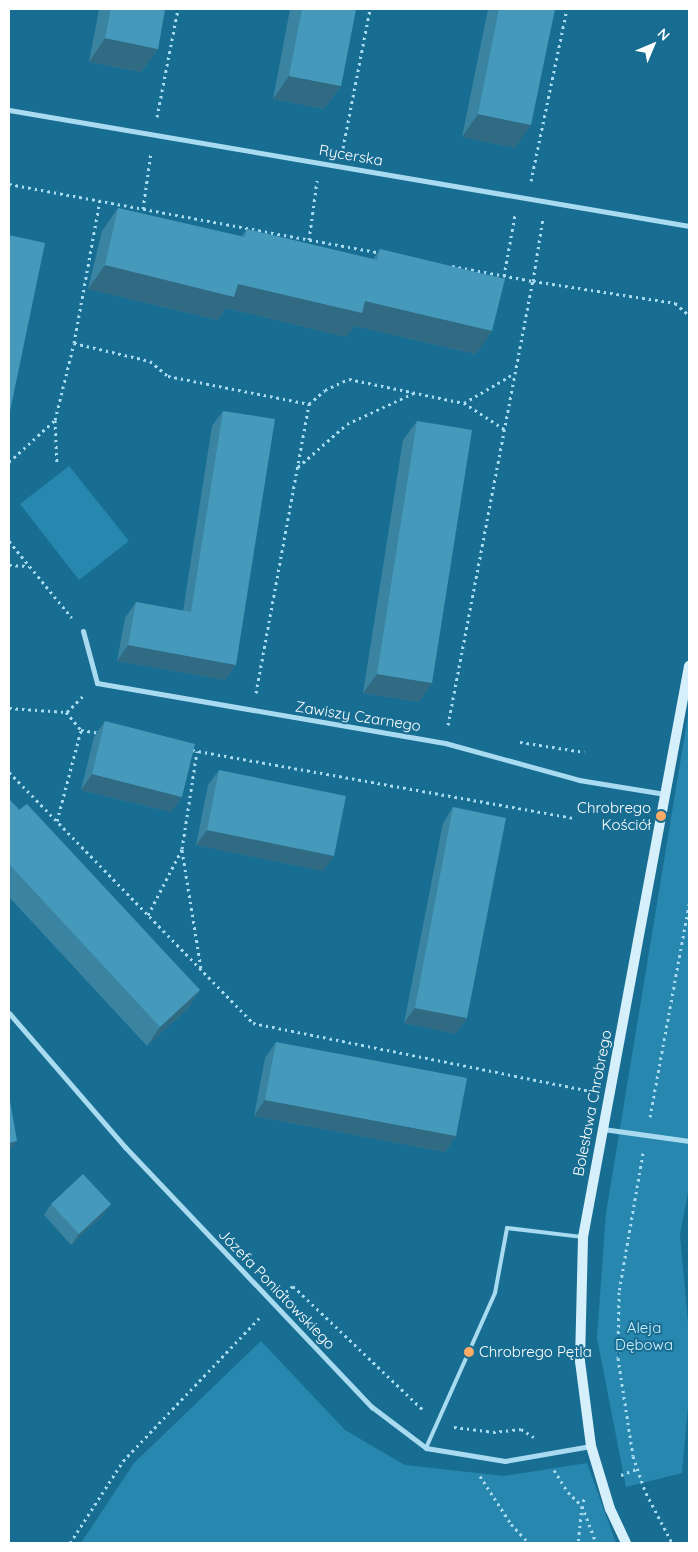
<!DOCTYPE html>
<html>
<head>
<meta charset="utf-8">
<style>
	body { margin:0 }
	#map { position:relative; width:698px; height:1552px; overflow:hidden; background:#186d92; font-family:Quicksand,sans-serif }
	div>[style] { position:absolute }
	[style*='--x'] { left:calc(var(--x)*1px); top:calc(var(--y)*1px); width:calc(var(--w)*1px); rotate:calc(var(--a)*1deg) }
	.green>* { inset:0; background:#2887ae }
	.path>* { height:3px; margin-top:-1.5px; transform-origin:0; background:repeating-linear-gradient(90deg,#a8dbf0 0 2.5px,transparent 0 6.5px) }
	.lane>* { height:4px; margin:-2px; padding:0 2px; transform-origin:2px; border-radius:2px; background:#a8dbf0 }
	.street>* { height:5px; margin:-2.5px; padding:0 2.5px; transform-origin:2.5px; border-radius:2.5px; background:#a8dbf0 }
	.secondary>* { height:10px; margin:-5px; padding:0 5px; transform-origin:5px; border-radius:5px; background:#d5effb }
	.wall>* { inset:0; background:#3b84a1 }
	.shaded-wall>* { inset:0; background:#306b83 }
	.building>* { inset:0; background:#4599bb }
	.dots>* { width:14px; height:14px; translate:-50% -50%; box-sizing:border-box; border:2px solid #186d92; border-radius:50% }
	span { translate:-50% -50%; white-space:nowrap; text-align:center; line-height:1.15; -webkit-text-stroke:4px #186d92; paint-order:stroke }
	.street-label { font-size:15px; color:#fff }
	.poi-label { font-size:15px; color:#fff }
	.right { translate:-100% -50%; text-align:right }
	.left { translate:0 -50%; text-align:left }
	.park-label { font-size:15px; color:#ceeefb }
	.frame { position:absolute; inset:0; border:10px solid #fff; pointer-events:none }
	.north { position:absolute; left:628px; top:20px; width:50px; height:50px; -webkit-text-stroke:4px #186d92; paint-order:stroke; rotate:45deg; font-size:14px; font-weight:700; line-height:20px; text-align:center; color:#fff }
	.north::after { content:''; display:block; margin:auto; width:18px; height:22px; background:#fff; clip-path:polygon(50% 0,100% 100%,50% 72%,0 100%) }
</style>
</head>
<body>
<div id="map">
	<div class="green">
		<i style="clip-path:polygon(69px 466px,129px 541px,79px 580px,20px 504px)"></i>
		<i style="clip-path:polygon(689px 709px,689px 1187px,680px 1235px,689px 1334px,689px 1394px,682px 1473px,626px 1487px,597px 1338px,606px 1213px)"></i>
		<i style="clip-path:polygon(261px 1341px,345px 1430px,405px 1465px,504px 1476px,587px 1463px,616px 1543px,81px 1543px,134px 1463px)"></i>
	</div>
	<div class="path">
		<i style="--x:157;--y:117;--w:110;--a:-79"></i>
		<i style="--x:343;--y:148;--w:142;--a:-79"></i>
		<i style="--x:531;--y:181;--w:176;--a:-78.2"></i>
		<i style="--x:9;--y:184;--w:379;--a:10.5"></i>
		<i style="--x:143;--y:209;--w:58;--a:-82"></i>
		<i style="--x:309;--y:240;--w:60;--a:-82.3"></i>
		<i style="--x:452;--y:266;--w:82;--a:10.5"></i>
		<i style="--x:533;--y:281;--w:64;--a:-81"></i>
		<i style="--x:504;--y:276;--w:62;--a:-79.8"></i>
		<i style="--x:74;--y:343;--w:145;--a:-79.7"></i>
		<i style="--x:55;--y:420;--w:45;--a:87.5"></i>
		<i style="--x:504;--y:429;--w:48;--a:-147"></i>
		<i style="--x:464;--y:403;--w:59;--a:-30.5"></i>
		<i style="--x:9;--y:462;--w:62;--a:-42.4"></i>
		<i style="--x:55;--y:420;--w:79;--a:-76.1"></i>
		<i style="--x:74;--y:343;--w:78;--a:13.3"></i>
		<i style="--x:150;--y:361;--w:23;--a:40"></i>
		<i style="--x:168;--y:376;--w:144;--a:11.2"></i>
		<i style="--x:298;--y:467;--w:65;--a:-41.3"></i>
		<i style="--x:347;--y:424;--w:76;--a:-24.9"></i>
		<i style="--x:9;--y:541;--w:99;--a:50.7"></i>
		<i style="--x:9;--y:565;--w:20;--a:3"></i>
		<i style="--x:256;--y:693;--w:294;--a:-79.6"></i>
		<i style="--x:309;--y:404;--w:21;--a:-41"></i>
		<i style="--x:325;--y:390;--w:26;--a:-25"></i>
		<i style="--x:349;--y:379;--w:117;--a:11.8"></i>
		<i style="--x:9;--y:708;--w:57;--a:4"></i>
		<i style="--x:66;--y:712;--w:23;--a:50"></i>
		<i style="--x:81;--y:730;--w:19;--a:9"></i>
		<i style="--x:67;--y:712;--w:24;--a:-45"></i>
		<i style="--x:448;--y:725;--w:452;--a:-79.2"></i>
		<i style="--x:533;--y:281;--w:144;--a:8.8"></i>
		<i style="--x:675;--y:303;--w:18;--a:41"></i>
		<i style="--x:520;--y:742;--w:65;--a:8.9"></i>
		<i style="--x:192;--y:750;--w:387;--a:10.1"></i>
		<i style="--x:9;--y:772;--w:350;--a:45.8"></i>
		<i style="--x:253;--y:1023;--w:343;--a:11.4"></i>
		<i style="--x:57;--y:821;--w:94;--a:-75.2"></i>
		<i style="--x:182;--y:850;--w:121;--a:80.9"></i>
		<i style="--x:148;--y:915;--w:74;--a:-62.7"></i>
		<i style="--x:182;--y:849;--w:99;--a:-81.3"></i>
		<i style="--x:650;--y:1117;--w:217;--a:-79.6"></i>
		<i style="--x:643;--y:1153;--w:141;--a:99.8"></i>
		<i style="--x:619;--y:1292;--w:66;--a:90.9"></i>
		<i style="--x:618;--y:1358;--w:99;--a:81.3"></i>
		<i style="--x:633;--y:1456;--w:39;--a:71"></i>
		<i style="--x:646;--y:1493;--w:56;--a:62.5"></i>
		<i style="--x:286;--y:1292;--w:9;--a:-41"></i>
		<i style="--x:293;--y:1286;--w:180;--a:43.6"></i>
		<i style="--x:454;--y:1427;--w:39;--a:7"></i>
		<i style="--x:493;--y:1432;--w:28;--a:-6"></i>
		<i style="--x:521;--y:1429;--w:15;--a:32"></i>
		<i style="--x:554;--y:1470;--w:26;--a:58"></i>
		<i style="--x:568;--y:1492;--w:20;--a:45"></i>
		<i style="--x:582;--y:1506;--w:37;--a:96"></i>
		<i style="--x:621;--y:1475;--w:17;--a:-21"></i>
		<i style="--x:480;--y:1476;--w:57;--a:57.1"></i>
		<i style="--x:511;--y:1524;--w:26;--a:47"></i>
		<i style="--x:584;--y:1499;--w:7;--a:106"></i>
		<i style="--x:582;--y:1506;--w:40;--a:69"></i>
		<i style="--x:70;--y:1543;--w:98;--a:-57.1"></i>
		<i style="--x:123;--y:1461;--w:199;--a:-46.4"></i>
	</div>
	<div class="lane">
		<i style="--x:426;--y:1448;--w:170;--a:-66"></i>
		<i style="--x:495;--y:1293;--w:66;--a:-79.5"></i>
		<i style="--x:507;--y:1228;--w:77;--a:6.8"></i>
	</div>
	<div class="street">
		<i style="--x:9;--y:110;--w:690;--a:9.68"></i>
		<i style="--x:83;--y:631;--w:54;--a:74.9"></i>
		<i style="--x:97;--y:683;--w:353;--a:9.8"></i>
		<i style="--x:445;--y:743;--w:139;--a:15.4"></i>
		<i style="--x:579;--y:780;--w:87;--a:9.2"></i>
		<i style="--x:9;--y:1013;--w:177;--a:49.1"></i>
		<i style="--x:125;--y:1147;--w:359;--a:46.5"></i>
		<i style="--x:372;--y:1407;--w:68;--a:37.2"></i>
		<i style="--x:426;--y:1448;--w:80;--a:9.3"></i>
		<i style="--x:505;--y:1461;--w:87;--a:-9.9"></i>
		<i style="--x:603;--y:1129;--w:87;--a:7.9"></i>
	</div>
	<div class="secondary">
		<i style="--x:626;--y:1543;--w:38;--a:-115"></i>
		<i style="--x:610;--y:1509;--w:66;--a:-106.8"></i>
		<i style="--x:591;--y:1446;--w:86;--a:-97.4"></i>
		<i style="--x:580;--y:1361;--w:124;--a:-88.6"></i>
		<i style="--x:583;--y:1237;--w:581;--a:-79.48"></i>
	</div>
	<div class="wall">
		<i style="clip-path:polygon(99px 9px,165px 9px,158px 49px,141px 72px,89px 62px)"></i>
		<i style="clip-path:polygon(290px 9px,356px 9px,341px 86px,324px 109px,273px 99px)"></i>
		<i style="clip-path:polygon(488px 9px,555px 9px,515px 148px,462px 137px)"></i>
		<i style="clip-path:polygon(118px 208px,241px 237px,247px 229px,373px 259px,380px 249px,476px 354px,354px 326px,346px 337px,226px 308px,218px 320px,88px 289px,102px 231px)"></i>
		<i style="clip-path:polygon(223px 411px,225px 680px,117px 661px,125px 618px,136px 602px,183px 611px,212px 426px)"></i>
		<i style="clip-path:polygon(417px 421px,419px 702px,363px 693px,403px 440px)"></i>
		<i style="clip-path:polygon(105px 721px,182px 797px,171px 812px,81px 790px,94px 737px)"></i>
		<i style="clip-path:polygon(219px 770px,323px 871px,196px 845px,208px 785px)"></i>
		<i style="clip-path:polygon(9px 799px,200px 990px,187px 1009px,147px 1046px,9px 897px)"></i>
		<i style="clip-path:polygon(453px 807px,467px 1018px,456px 1034px,404px 1023px,443px 823px)"></i>
		<i style="clip-path:polygon(276px 1042px,456px 1136px,445px 1152px,254px 1116px,265px 1058px)"></i>
		<i style="clip-path:polygon(51px 1204px,111px 1204px,103px 1215px,71px 1245px,44px 1215px)"></i>
	</div>
	<div class="shaded-wall">
		<i style="clip-path:polygon(105px 38px,158px 49px,141px 72px,89px 62px)"></i>
		<i style="clip-path:polygon(289px 76px,341px 86px,324px 109px,273px 99px)"></i>
		<i style="clip-path:polygon(478px 114px,531px 125px,515px 148px,462px 137px)"></i>
		<i style="clip-path:polygon(105px 265px,365px 301px,492px 331px,476px 354px,354px 326px,346px 337px,226px 308px,218px 320px,88px 289px)"></i>
		<i style="clip-path:polygon(128px 645px,236px 665px,225px 680px,117px 661px)"></i>
		<i style="clip-path:polygon(377px 674px,432px 683px,419px 702px,363px 693px)"></i>
		<i style="clip-path:polygon(92px 774px,182px 797px,171px 812px,81px 790px)"></i>
		<i style="clip-path:polygon(207px 830px,334px 856px,323px 871px,196px 845px)"></i>
		<i style="clip-path:polygon(200px 990px,187px 1009px,147px 1046px,160px 1027px)"></i>
		<i style="clip-path:polygon(415px 1008px,467px 1018px,456px 1034px,404px 1023px)"></i>
		<i style="clip-path:polygon(265px 1100px,456px 1136px,445px 1152px,254px 1116px)"></i>
		<i style="clip-path:polygon(17px 1141px,13px 1147px,9px 1148px,9px 1143px)"></i>
		<i style="clip-path:polygon(111px 1204px,103px 1215px,71px 1245px,79px 1234px)"></i>
	</div>
	<div class="building">
		<i style="clip-path:polygon(111px 9px,165px 9px,158px 49px,105px 38px)"></i>
		<i style="clip-path:polygon(302px 9px,356px 9px,341px 86px,289px 76px)"></i>
		<i style="clip-path:polygon(499px 9px,555px 9px,531px 125px,478px 114px)"></i>
		<i style="clip-path:polygon(118px 208px,245px 237px,247px 229px,377px 260px,380px 249px,505px 279px,492px 331px,365px 301px,362px 313px,238px 284px,234px 297px,105px 265px)"></i>
		<i style="clip-path:polygon(9px 235px,45px 243px,9px 416px)"></i>
		<i style="clip-path:polygon(223px 411px,275px 419px,236px 665px,128px 645px,136px 602px,191px 612px)"></i>
		<i style="clip-path:polygon(417px 421px,472px 430px,432px 683px,377px 674px)"></i>
		<i style="clip-path:polygon(105px 721px,195px 744px,182px 797px,92px 774px)"></i>
		<i style="clip-path:polygon(219px 770px,346px 796px,334px 856px,207px 830px)"></i>
		<i style="clip-path:polygon(9px 799px,19px 810px,27px 804px,200px 990px,160px 1027px,9px 864px)"></i>
		<i style="clip-path:polygon(453px 807px,506px 818px,467px 1018px,415px 1008px)"></i>
		<i style="clip-path:polygon(276px 1042px,467px 1078px,456px 1136px,265px 1100px)"></i>
		<i style="clip-path:polygon(9px 1095px,17px 1141px,9px 1143px)"></i>
		<i style="clip-path:polygon(83px 1174px,111px 1204px,79px 1234px,51px 1204px)"></i>
	</div>
	<div class="dots">
		<i style="left:661px;top:816px;background:#ffab66"></i>
		<i style="left:469px;top:1352px;background:#ffab66"></i>
	</div>
	<div class="street-label">
		<span style="left:351px;top:155px;rotate:10deg">Rycerska</span>
		<span style="left:358px;top:716px;rotate:9deg">Zawiszy Czarnego</span>
		<span style="left:592px;top:1103px;rotate:-79deg">Bolesława Chrobrego</span>
		<span style="left:277px;top:1289px;rotate:46deg">Józefa Poniatowskiego</span>
	</div>
	<div class="poi-label">
		<span class="right" style="left:651px;top:816px">Chrobrego<br>Kościół</span>
		<span class="left" style="left:479px;top:1352px">Chrobrego Pętla</span>
	</div>
	<div class="park-label">
		<span style="left:644px;top:1336px">Aleja<br>Dębowa</span>
	</div>
	<div class="frame"></div>
	<div class="north">N</div>
</div>
</body>
</html>
